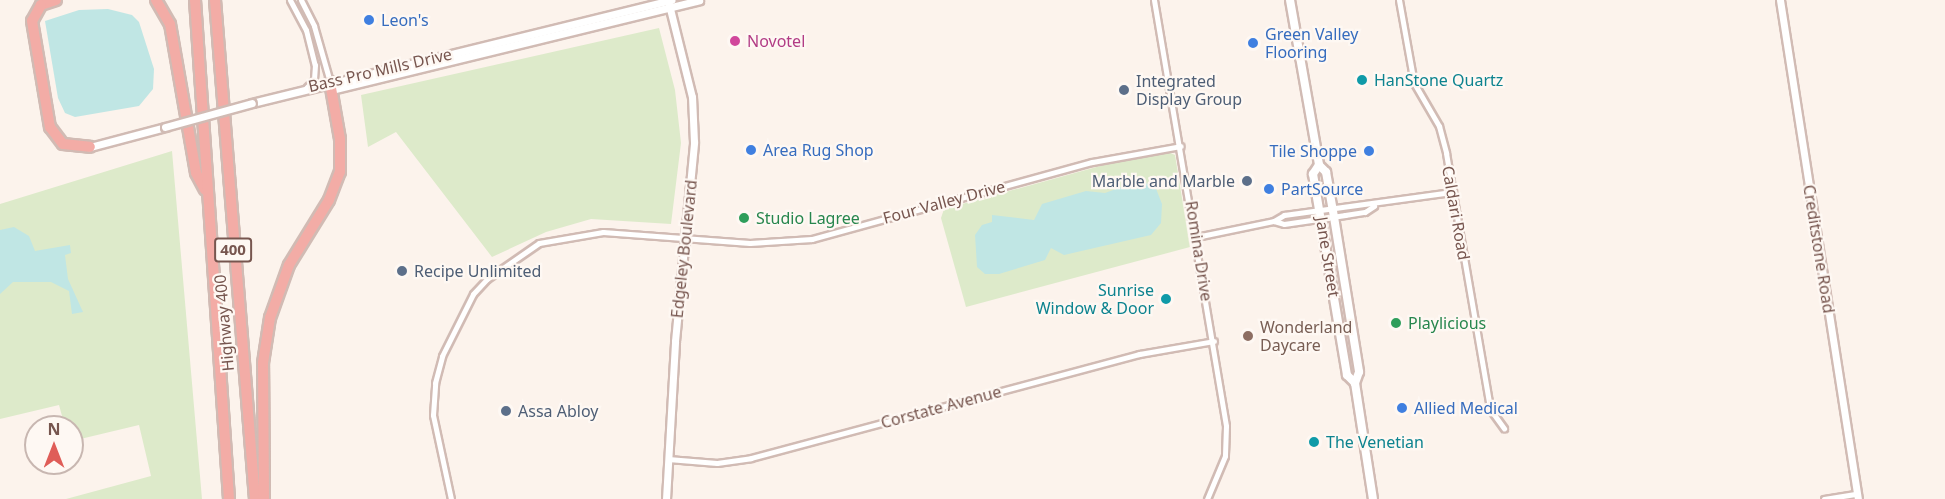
<!DOCTYPE html>
<html>
<head>
<meta charset="utf-8">
<style>
	body { margin:0 }
	#map { position:relative; width:1945px; height:499px; overflow:hidden; background:#fcf3ec; font-family:"Noto Sans",sans-serif }
	div>[style] { position:absolute }
	[style*='--x'] { left:calc(var(--x)*1px); top:calc(var(--y)*1px); width:calc(var(--w)*1px); rotate:calc(var(--a)*1deg) }
	.green>* { inset:0; background:#ddeaca }
	.water>* { inset:0; background:#c0e6e4 }
	.roads { filter:drop-shadow(2px 0 #d1bbb4) drop-shadow(-2px 0 #d1bbb4) drop-shadow(0 2px #d1bbb4) drop-shadow(0 -2px #d1bbb4) }
	.minor>* { height:5px; margin:-2.5px; padding:0 2.5px; transform-origin:2.5px; border-radius:2.5px; background:#fff }
	.tertiary>* { height:7px; margin:-3.5px; padding:0 3.5px; transform-origin:3.5px; border-radius:3.5px; background:#fff }
	.secondary>* { height:8px; margin:-4px; padding:0 4px; transform-origin:4px; border-radius:4px; background:#fff }
	.motorway>* { height:10px; margin:-5px; padding:0 5px; transform-origin:5px; border-radius:5px; background:#f3aca6 }
	.bridges { filter:drop-shadow(2px 0 #d1bbb4) drop-shadow(-2px 0 #d1bbb4) drop-shadow(0 2px #d1bbb4) drop-shadow(0 -2px #d1bbb4) }
	.tertiary-bridge>* { height:7px; margin:-3.5px; padding:0 3.5px; transform-origin:3.5px; border-radius:3.5px; background:#fff }
	.dots>* { width:16px; height:16px; translate:-50% -50%; box-sizing:border-box; border:3px solid #fef8f3; border-radius:50% }
	span { translate:-50% -50%; white-space:nowrap; text-align:center; line-height:1.15; -webkit-text-stroke:4.5px #fef8f3; paint-order:stroke }
	.shield-label span { padding:2px 4px; background:#fef8f3; border:2px solid; border-radius:4px; -webkit-text-stroke-width:0 }
	.shield-label { font-size:15px; color:#77564f; font-weight:700 }
	.shop-label { font-size:16px; color:#366cbe }
	.left { translate:0 -50%; text-align:left }
	.right { translate:-100% -50%; text-align:right }
	.hotel-label { font-size:16px; color:#b23c85 }
	.street-label { font-size:16px; color:#77564f }
	.culture-label { font-size:16px; color:#0d838f }
	.service-label { font-size:16px; color:#4e5e75 }
	.leisure-label { font-size:16px; color:#27864d }
	.education-label { font-size:16px; color:#785e54 }
	.north { position:absolute; left:24px; top:415px; width:60px; height:60px; box-sizing:border-box; background:#fef8f3; border:2px solid #c8b7b1; border-radius:50%; rotate:0deg; font-size:16px; font-weight:700; line-height:24px; text-align:center; color:#77564f }
	.north::after { content:''; display:block; margin:auto; width:21px; height:27px; background:#df5d58; clip-path:polygon(50% 0,100% 100%,50% 72%,0 100%) }
</style>
</head>
<body>
<div id="map">
	<div class="green">
		<i style="clip-path:polygon(659px 28px,675px 90px,681px 143px,671px 224px,591px 219px,546px 232px,492px 257px,396px 132px,368px 147px,361px 95px)"></i>
		<i style="clip-path:polygon(172px 151px,202px 499px,66px 499px,151px 476px,139px 425px,72px 441px,72px 427px,65px 427px,59px 405px,0 419px,0 204px)"></i>
		<i style="clip-path:polygon(1168px 152px,1175px 155px,1190px 247px,966px 307px,941px 218px,944px 209px,1111px 163px)"></i>
	</div>
	<div class="water">
		<i style="clip-path:polygon(108px 9px,132px 15px,139px 22px,154px 69px,153px 89px,139px 106px,75px 117px,65px 113px,58px 98px,45px 21px,79px 10px)"></i>
		<i style="clip-path:polygon(1138px 181px,1155px 186px,1162px 204px,1161px 223px,1151px 235px,1064px 255px,1051px 248px,1045px 260px,999px 274px,985px 274px,977px 267px,975px 235px,982px 225px,992px 222px,992px 215px,1034px 220px,1042px 204px,1086px 191px,1105px 193px)"></i>
		<i style="clip-path:polygon(14px 227px,29px 236px,35px 251px,70px 245px,71px 253px,65px 255px,68px 279px,83px 312px,72px 314px,69px 291px,51px 282px,13px 282px,0 294px,0 230px)"></i>
	</div>
	<div class="roads">
		<div class="minor">
			<i style="--x:290;--y:0;--w:34;--a:62"></i>
			<i style="--x:306;--y:30;--w:36;--a:76"></i>
			<i style="--x:315;--y:65;--w:15;--a:94"></i>
			<i style="--x:314;--y:80;--w:11;--a:135"></i>
			<i style="--x:301;--y:0;--w:29;--a:63"></i>
			<i style="--x:314;--y:26;--w:58;--a:74.1"></i>
			<i style="--x:1154;--y:0;--w:432;--a:80.4"></i>
			<i style="--x:1226;--y:426;--w:30;--a:92"></i>
			<i style="--x:1225;--y:456;--w:47;--a:112.7"></i>
			<i style="--x:1399;--y:0;--w:84;--a:79.8"></i>
			<i style="--x:1414;--y:83;--w:50;--a:59.8"></i>
			<i style="--x:1439;--y:126;--w:28;--a:75"></i>
			<i style="--x:1446;--y:153;--w:260;--a:80.2"></i>
			<i style="--x:1490;--y:409;--w:24;--a:54"></i>
			<i style="--x:1274;--y:221;--w:10;--a:17"></i>
			<i style="--x:1284;--y:224;--w:62;--a:-8.4"></i>
			<i style="--x:1345;--y:215;--w:20;--a:-9"></i>
			<i style="--x:1365;--y:212;--w:11;--a:-34"></i>
			<i style="--x:1196;--y:237;--w:80;--a:-11.6"></i>
			<i style="--x:1274;--y:221;--w:12;--a:-31"></i>
			<i style="--x:1284;--y:215;--w:171;--a:-7.8"></i>
			<i style="--x:668;--y:459;--w:49;--a:4.7"></i>
			<i style="--x:717;--y:463;--w:34;--a:-8"></i>
			<i style="--x:751;--y:458;--w:402;--a:-15"></i>
			<i style="--x:1139;--y:354;--w:76;--a:-9.8"></i>
			<i style="--x:451;--y:499;--w:86;--a:-102.1"></i>
			<i style="--x:433;--y:415;--w:32;--a:-86"></i>
			<i style="--x:435;--y:383;--w:28;--a:-75"></i>
			<i style="--x:442;--y:356;--w:69;--a:-63.4"></i>
			<i style="--x:473;--y:294;--w:21;--a:-47"></i>
			<i style="--x:487;--y:279;--w:63;--a:-34.7"></i>
			<i style="--x:539;--y:243;--w:65;--a:-9.8"></i>
			<i style="--x:603;--y:232;--w:147;--a:4.3"></i>
			<i style="--x:750;--y:243;--w:62;--a:-3.7"></i>
			<i style="--x:812;--y:239;--w:290;--a:-15.4"></i>
			<i style="--x:1092;--y:162;--w:90;--a:-10.2"></i>
			<i style="--x:1824;--y:499;--w:33;--a:-9"></i>
		</div>
		<div class="tertiary">
			<i style="--x:1780;--y:0;--w:505;--a:81.12"></i>
			<i style="--x:331;--y:90;--w:379;--a:-13.7"></i>
			<i style="--x:252;--y:103;--w:432;--a:-13.8"></i>
			<i style="--x:90;--y:147;--w:78;--a:-14.9"></i>
			<i style="--x:666;--y:499;--w:158;--a:-86.7"></i>
			<i style="--x:675;--y:341;--w:200;--a:-84.5"></i>
			<i style="--x:694;--y:142;--w:45;--a:-92.5"></i>
			<i style="--x:692;--y:97;--w:99;--a:-104"></i>
		</div>
		<div class="secondary">
			<i style="--x:1290;--y:0;--w:168;--a:80"></i>
			<i style="--x:1319;--y:165;--w:10;--a:45"></i>
			<i style="--x:1326;--y:172;--w:46;--a:79.9"></i>
			<i style="--x:1334;--y:217;--w:157;--a:80.8"></i>
			<i style="--x:1359;--y:372;--w:12;--a:110"></i>
			<i style="--x:1355;--y:383;--w:117;--a:81.2"></i>
			<i style="--x:1319;--y:165;--w:11;--a:124"></i>
			<i style="--x:1313;--y:174;--w:204;--a:80.4"></i>
			<i style="--x:1347;--y:375;--w:11;--a:45"></i>
		</div>
		<div class="motorway">
			<i style="--x:56;--y:0;--w:16;--a:162"></i>
			<i style="--x:41;--y:5;--w:18;--a:119"></i>
			<i style="--x:32;--y:21;--w:108;--a:80.4"></i>
			<i style="--x:50;--y:127;--w:21;--a:53"></i>
			<i style="--x:63;--y:144;--w:27;--a:6"></i>
			<i style="--x:156;--y:0;--w:28;--a:60"></i>
			<i style="--x:170;--y:24;--w:151;--a:80.1"></i>
			<i style="--x:196;--y:173;--w:19;--a:62"></i>
			<i style="--x:195;--y:0;--w:500;--a:86.1"></i>
			<i style="--x:215;--y:0;--w:501;--a:85.42"></i>
			<i style="--x:264;--y:499;--w:136;--a:-90.4"></i>
			<i style="--x:263;--y:363;--w:46;--a:-81.2"></i>
			<i style="--x:270;--y:318;--w:56;--a:-70.3"></i>
			<i style="--x:289;--y:265;--w:76;--a:-58.4"></i>
			<i style="--x:329;--y:200;--w:30;--a:-69"></i>
			<i style="--x:340;--y:172;--w:33;--a:-90"></i>
			<i style="--x:340;--y:139;--w:58;--a:-100"></i>
		</div>
	</div>
	<div class="bridges">
		<div class="tertiary-bridge">
			<i style="--x:165;--y:127;--w:90;--a:-15.4"></i>
		</div>
	</div>
	<div class="dots">
		<i style="left:369px;top:20px;background:#3f7fe0"></i>
		<i style="left:735px;top:41px;background:#d1479c"></i>
		<i style="left:1253px;top:43px;background:#3f7fe0"></i>
		<i style="left:1362px;top:80px;background:#0f9aa8"></i>
		<i style="left:1124px;top:90px;background:#5c6f8a"></i>
		<i style="left:751px;top:150px;background:#3f7fe0"></i>
		<i style="left:1369px;top:151px;background:#3f7fe0"></i>
		<i style="left:1247px;top:181px;background:#5c6f8a"></i>
		<i style="left:1269px;top:189px;background:#3f7fe0"></i>
		<i style="left:744px;top:218px;background:#2e9e5b"></i>
		<i style="left:402px;top:271px;background:#5c6f8a"></i>
		<i style="left:1166px;top:299px;background:#0f9aa8"></i>
		<i style="left:1396px;top:323px;background:#2e9e5b"></i>
		<i style="left:1248px;top:336px;background:#8d6e63"></i>
		<i style="left:1402px;top:408px;background:#3f7fe0"></i>
		<i style="left:506px;top:411px;background:#5c6f8a"></i>
		<i style="left:1314px;top:442px;background:#0f9aa8"></i>
	</div>
	<div class="shield-label">
		<span style="left:233px;top:250px">400</span>
	</div>
	<div class="shop-label">
		<span class="left" style="left:381px;top:20px">Leon's</span>
		<span class="left" style="left:1265px;top:43px">Green Valley<br>Flooring</span>
		<span class="left" style="left:763px;top:150px">Area Rug Shop</span>
		<span class="right" style="left:1357px;top:151px">Tile Shoppe</span>
		<span class="left" style="left:1281px;top:189px">PartSource</span>
		<span class="left" style="left:1414px;top:408px">Allied Medical</span>
	</div>
	<div class="hotel-label">
		<span class="left" style="left:747px;top:41px">Novotel</span>
	</div>
	<div class="street-label">
		<span style="left:380px;top:70px;rotate:-13deg">Bass Pro Mills Drive</span>
		<span style="left:944px;top:202px;rotate:-15deg">Four Valley Drive</span>
		<span style="left:1456px;top:213px;rotate:80deg">Caldari Road</span>
		<span style="left:684px;top:249px;rotate:-84deg">Edgeley Boulevard</span>
		<span style="left:1819px;top:249px;rotate:81deg">Creditstone Road</span>
		<span style="left:1199px;top:251px;rotate:81deg">Romina Drive</span>
		<span style="left:1328px;top:257px;rotate:81deg">Jane Street</span>
		<span style="left:224px;top:323px;rotate:-95deg">Highway 400</span>
		<span style="left:941px;top:407px;rotate:-15deg">Corstate Avenue</span>
	</div>
	<div class="culture-label">
		<span class="left" style="left:1374px;top:80px">HanStone Quartz</span>
		<span class="right" style="left:1154px;top:299px">Sunrise<br>Window &amp; Door</span>
		<span class="left" style="left:1326px;top:442px">The Venetian</span>
	</div>
	<div class="service-label">
		<span class="left" style="left:1136px;top:90px">Integrated<br>Display Group</span>
		<span class="right" style="left:1235px;top:181px">Marble and Marble</span>
		<span class="left" style="left:414px;top:271px">Recipe Unlimited</span>
		<span class="left" style="left:518px;top:411px">Assa Abloy</span>
	</div>
	<div class="leisure-label">
		<span class="left" style="left:756px;top:218px">Studio Lagree</span>
		<span class="left" style="left:1408px;top:323px">Playlicious</span>
	</div>
	<div class="education-label">
		<span class="left" style="left:1260px;top:336px">Wonderland<br>Daycare</span>
	</div>
	<div class="north">N</div>
</div>
</body>
</html>
